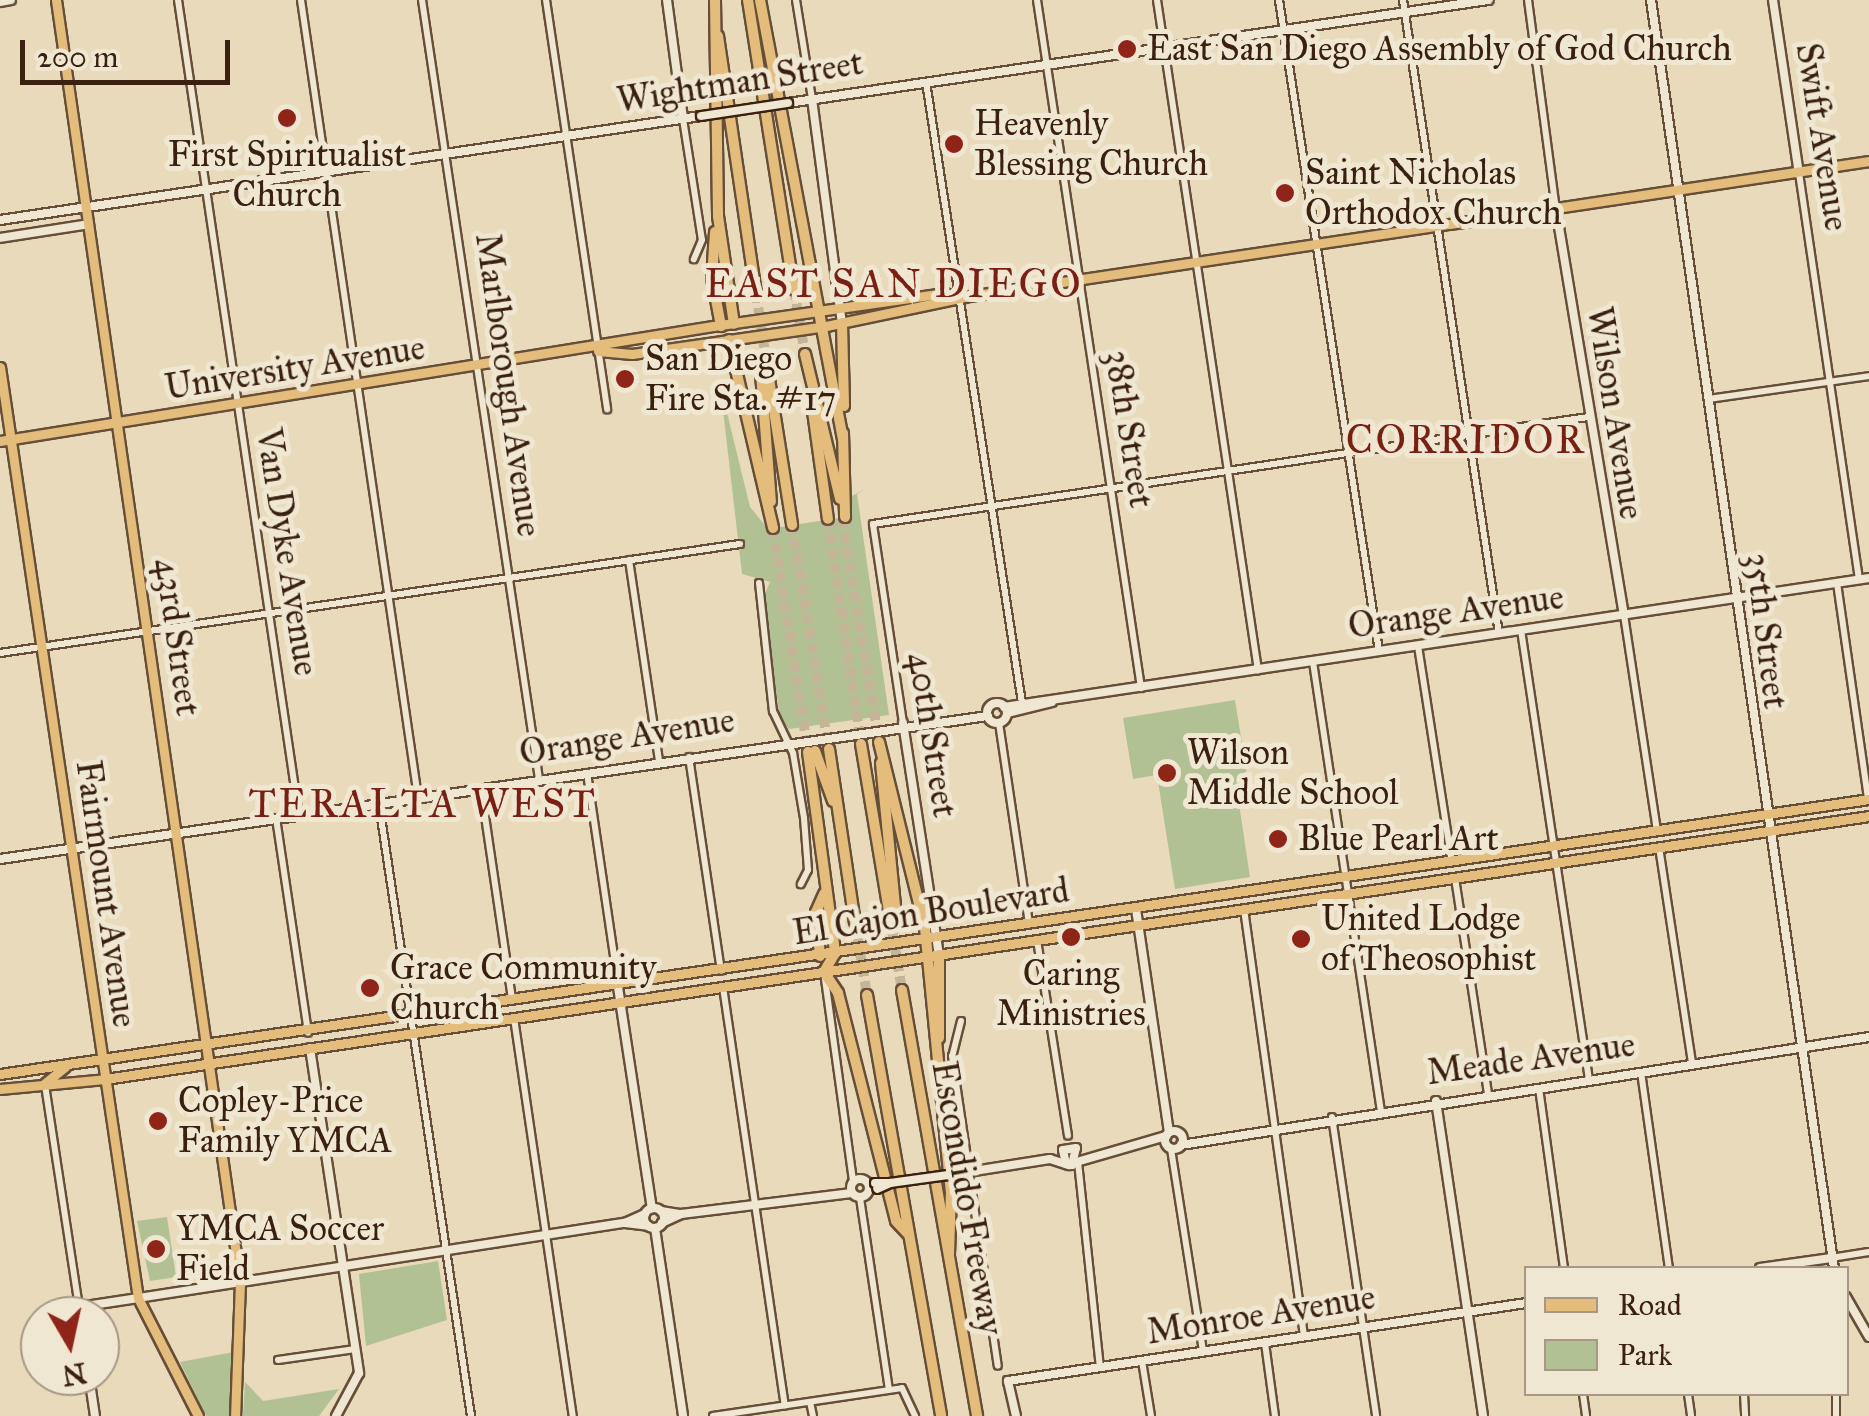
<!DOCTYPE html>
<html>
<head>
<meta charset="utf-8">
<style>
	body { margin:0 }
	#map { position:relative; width:1869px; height:1416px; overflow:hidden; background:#e8daba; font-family:"IM FELL Great Primer",serif }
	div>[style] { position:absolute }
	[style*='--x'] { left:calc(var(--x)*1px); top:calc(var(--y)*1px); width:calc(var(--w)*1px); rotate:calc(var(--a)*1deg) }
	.green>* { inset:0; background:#b2c193 }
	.motorway-tunnel>* { height:10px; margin-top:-5px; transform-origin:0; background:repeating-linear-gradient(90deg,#c5b598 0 10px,transparent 0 15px) }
	.roads { filter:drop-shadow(2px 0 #664e39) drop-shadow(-2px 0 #664e39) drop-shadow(0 2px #664e39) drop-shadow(0 -2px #664e39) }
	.minor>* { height:6px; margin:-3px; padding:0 3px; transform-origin:3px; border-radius:3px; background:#f0e7d2 }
	.tertiary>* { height:8px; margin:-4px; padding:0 4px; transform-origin:4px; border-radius:4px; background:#f0e7d2 }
	.secondary>* { height:8px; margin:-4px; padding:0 4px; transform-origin:4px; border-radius:4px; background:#f0e7d2 }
	.secondary>.ring { margin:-4px; padding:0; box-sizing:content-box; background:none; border:8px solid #f0e7d2; border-radius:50% }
	.primary>* { height:9px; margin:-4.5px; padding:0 4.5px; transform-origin:4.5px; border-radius:4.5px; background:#e4bd7d }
	.motorway>* { height:10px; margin:-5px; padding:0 5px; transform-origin:5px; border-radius:5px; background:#e4bd7d }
	.bridges { filter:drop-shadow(2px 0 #3a200e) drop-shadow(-2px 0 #3a200e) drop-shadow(0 2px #3a200e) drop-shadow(0 -2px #3a200e) }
	.secondary-bridge>* { height:8px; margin:-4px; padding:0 4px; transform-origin:4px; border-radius:4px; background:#f0e7d2 }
	.dots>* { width:28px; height:28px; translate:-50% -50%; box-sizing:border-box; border:5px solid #f0e7d2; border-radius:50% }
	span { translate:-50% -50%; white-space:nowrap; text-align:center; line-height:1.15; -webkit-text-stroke:10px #f0e7d2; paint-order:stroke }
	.poi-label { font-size:35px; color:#3a200e }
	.left { translate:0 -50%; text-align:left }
	.street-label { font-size:35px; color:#3a200e }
	.quarter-label { font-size:40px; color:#7a1f14; letter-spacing:2.5px }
	.legend { position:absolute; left:1524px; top:1266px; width:325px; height:130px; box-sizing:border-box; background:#f0e7d2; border:2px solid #a79784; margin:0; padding:12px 18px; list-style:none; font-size:30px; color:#3a200e }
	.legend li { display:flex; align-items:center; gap:20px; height:50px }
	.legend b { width:50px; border:2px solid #a79784 }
	.north { position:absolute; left:20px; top:1296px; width:100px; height:100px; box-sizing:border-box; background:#f0e7d2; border:2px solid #a79784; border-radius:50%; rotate:171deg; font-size:28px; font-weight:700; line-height:40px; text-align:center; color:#3a200e }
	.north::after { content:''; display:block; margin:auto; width:35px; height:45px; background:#8f2418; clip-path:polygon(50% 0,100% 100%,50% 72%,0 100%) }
	.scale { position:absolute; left:20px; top:40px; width:210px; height:45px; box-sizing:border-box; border:5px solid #3a200e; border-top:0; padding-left:12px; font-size:30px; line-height:35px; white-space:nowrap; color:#3a200e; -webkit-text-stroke:8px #f0e7d2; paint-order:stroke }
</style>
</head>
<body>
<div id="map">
	<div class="green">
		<i style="clip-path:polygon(720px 384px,750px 507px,768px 529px,851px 516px,852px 496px,867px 488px,857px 494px,889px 715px,789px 729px,780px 718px,762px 600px,770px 582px,742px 574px)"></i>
		<i style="clip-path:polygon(1235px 700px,1250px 794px,1238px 797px,1250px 877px,1175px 889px,1157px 775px,1133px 779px,1123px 718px)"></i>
		<i style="clip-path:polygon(167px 1217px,176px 1277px,150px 1281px,137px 1221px)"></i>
		<i style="clip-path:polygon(438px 1261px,447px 1320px,366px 1346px,359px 1274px)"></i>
		<i style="clip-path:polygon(234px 1352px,230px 1416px,206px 1416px,180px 1362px)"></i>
		<i style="clip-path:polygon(245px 1382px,263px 1401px,339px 1389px,319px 1416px,243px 1416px)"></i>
	</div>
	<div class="motorway-tunnel">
		<i style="--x:794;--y:289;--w:66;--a:80.4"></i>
		<i style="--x:756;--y:293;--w:67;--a:81.4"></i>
		<i style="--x:842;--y:518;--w:227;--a:80.6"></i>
		<i style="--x:828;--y:519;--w:226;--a:81.6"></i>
		<i style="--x:792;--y:525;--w:224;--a:80.7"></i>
		<i style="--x:773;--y:528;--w:226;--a:81.1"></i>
		<i style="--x:890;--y:917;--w:74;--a:80.7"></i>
		<i style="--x:855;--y:922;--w:74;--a:80.7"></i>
	</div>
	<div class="roads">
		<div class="minor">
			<i style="--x:178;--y:0;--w:824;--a:81.56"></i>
			<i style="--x:301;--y:0;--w:806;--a:81.65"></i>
			<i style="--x:422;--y:0;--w:788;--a:81.46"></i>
			<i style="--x:546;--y:0;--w:414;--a:81.5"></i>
			<i style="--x:796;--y:0;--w:100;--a:80.8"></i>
			<i style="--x:1037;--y:0;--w:696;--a:81.4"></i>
			<i style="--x:1157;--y:0;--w:678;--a:81.43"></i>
			<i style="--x:1279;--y:0;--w:659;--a:81.27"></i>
			<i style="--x:1403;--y:0;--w:641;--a:81.39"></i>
			<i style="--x:1528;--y:0;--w:211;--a:82.4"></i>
			<i style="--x:926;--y:82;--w:628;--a:81.21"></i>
			<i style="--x:683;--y:119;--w:122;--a:81.1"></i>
			<i style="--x:702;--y:240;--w:21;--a:113"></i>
			<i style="--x:1799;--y:173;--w:411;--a:81.6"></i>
			<i style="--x:1708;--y:399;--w:163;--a:-8.1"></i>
			<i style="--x:629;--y:560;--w:202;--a:81.5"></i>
			<i style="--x:759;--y:583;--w:129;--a:83.8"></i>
			<i style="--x:773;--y:711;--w:47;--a:64.5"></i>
			<i style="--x:793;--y:753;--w:66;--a:80.4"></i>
			<i style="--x:804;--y:818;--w:52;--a:85.6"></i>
			<i style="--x:808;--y:870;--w:16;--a:117"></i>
			<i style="--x:1837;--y:583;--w:218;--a:81.8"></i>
			<i style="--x:1624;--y:615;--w:219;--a:81.3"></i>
			<i style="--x:1521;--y:630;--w:454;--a:81.4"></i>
			<i style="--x:1418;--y:646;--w:219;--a:81.1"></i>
			<i style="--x:0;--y:653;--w:748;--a:-8.38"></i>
			<i style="--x:1313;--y:662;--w:453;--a:81.4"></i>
			<i style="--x:903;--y:723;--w:201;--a:-98.6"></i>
			<i style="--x:873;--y:524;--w:723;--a:-8.51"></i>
			<i style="--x:999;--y:723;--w:203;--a:81.5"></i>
			<i style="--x:689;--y:757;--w:216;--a:81.5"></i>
			<i style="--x:587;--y:773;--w:212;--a:81.6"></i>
			<i style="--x:481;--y:789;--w:212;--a:81.6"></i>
			<i style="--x:379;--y:804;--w:619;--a:81.45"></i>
			<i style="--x:276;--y:818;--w:217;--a:81.5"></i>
			<i style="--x:1659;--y:847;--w:219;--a:81.3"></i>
			<i style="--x:1455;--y:878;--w:219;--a:81.3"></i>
			<i style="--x:1244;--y:909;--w:432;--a:82"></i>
			<i style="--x:1037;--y:940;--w:198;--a:81"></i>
			<i style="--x:825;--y:979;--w:205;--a:82.1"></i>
			<i style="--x:723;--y:987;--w:423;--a:81.6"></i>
			<i style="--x:514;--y:1018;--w:402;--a:81.6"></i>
			<i style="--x:961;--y:1021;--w:36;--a:104"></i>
			<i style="--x:952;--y:1056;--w:313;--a:81.6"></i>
			<i style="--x:1641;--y:1072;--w:198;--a:81.9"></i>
			<i style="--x:45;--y:1085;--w:225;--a:81.3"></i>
			<i style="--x:1539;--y:1088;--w:182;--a:82.1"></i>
			<i style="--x:1332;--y:1117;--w:302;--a:81.6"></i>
			<i style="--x:1171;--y:1149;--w:206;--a:81"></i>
			<i style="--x:1078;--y:1162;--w:206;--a:83.9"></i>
			<i style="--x:860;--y:1198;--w:193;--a:81.4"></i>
			<i style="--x:1831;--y:1258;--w:38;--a:-9"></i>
			<i style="--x:1265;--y:1343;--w:74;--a:82.2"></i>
			<i style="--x:278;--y:1360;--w:78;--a:-8.1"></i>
			<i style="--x:1142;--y:1361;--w:56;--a:80.7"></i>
			<i style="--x:1583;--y:1394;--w:22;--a:82"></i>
			<i style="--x:1688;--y:1394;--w:22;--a:82"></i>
			<i style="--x:1744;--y:1394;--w:22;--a:87"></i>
			<i style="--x:1836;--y:1394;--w:22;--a:90"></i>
			<i style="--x:810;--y:1402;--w:14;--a:78"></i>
			<i style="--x:713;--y:1416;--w:191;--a:-8.4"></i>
			<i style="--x:902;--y:1388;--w:31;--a:65"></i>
		</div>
		<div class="tertiary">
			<i style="--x:667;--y:0;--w:120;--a:82.3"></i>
			<i style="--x:1773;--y:0;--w:175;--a:81.5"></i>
			<i style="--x:0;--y:2;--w:11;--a:-10"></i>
			<i style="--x:812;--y:99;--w:226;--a:82.4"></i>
			<i style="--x:1556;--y:209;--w:412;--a:80.5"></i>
			<i style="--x:1735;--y:598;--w:135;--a:-8.5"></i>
			<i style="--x:903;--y:723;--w:235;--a:81.2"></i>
			<i style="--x:1136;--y:909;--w:226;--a:81.6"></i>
			<i style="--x:618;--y:987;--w:224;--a:81.3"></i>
			<i style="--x:310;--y:1048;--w:329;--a:81.4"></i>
			<i style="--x:359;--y:1373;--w:49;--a:118.1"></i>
			<i style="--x:1436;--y:1101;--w:318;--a:81.5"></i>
			<i style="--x:655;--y:1228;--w:190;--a:81.5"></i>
			<i style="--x:1760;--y:1268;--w:72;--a:-8"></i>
			<i style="--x:81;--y:1316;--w:9;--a:-103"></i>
			<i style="--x:79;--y:1307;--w:60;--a:-8.7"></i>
			<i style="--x:89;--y:1376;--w:40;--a:81.5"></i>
			<i style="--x:1016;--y:1416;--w:36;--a:-103"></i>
			<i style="--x:1008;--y:1381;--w:524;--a:-8.56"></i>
		</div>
		<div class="secondary">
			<i style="--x:1651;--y:0;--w:1281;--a:81.79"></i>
			<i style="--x:788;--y:103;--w:708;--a:-8.37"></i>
			<i style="--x:0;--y:220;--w:709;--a:-8.44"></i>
			<i style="--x:0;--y:238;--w:90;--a:-8.9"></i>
			<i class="ring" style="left:987px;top:703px;width:12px;height:12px"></i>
			<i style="--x:1004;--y:707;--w:739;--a:-8.48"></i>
			<i style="--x:1007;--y:713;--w:46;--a:-13.7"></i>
			<i style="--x:0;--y:859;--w:998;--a:-8.24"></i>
			<i class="ring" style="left:1165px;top:1131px;width:10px;height:10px"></i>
			<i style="--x:1181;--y:1145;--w:696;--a:-8.92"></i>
			<i style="--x:1080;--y:1161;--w:90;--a:-16.2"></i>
			<i style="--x:955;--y:1174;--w:96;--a:-9"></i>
			<i style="--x:1050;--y:1159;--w:20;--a:18"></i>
			<i style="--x:1069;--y:1165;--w:3;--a:0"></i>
			<i style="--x:1072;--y:1165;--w:17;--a:-77"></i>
			<i style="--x:1076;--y:1148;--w:13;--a:171"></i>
			<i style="--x:1063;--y:1150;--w:14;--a:78"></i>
			<i class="ring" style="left:851px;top:1179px;width:10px;height:10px"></i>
			<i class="ring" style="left:644px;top:1208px;width:12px;height:12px"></i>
			<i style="--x:661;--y:1211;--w:20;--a:9"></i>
			<i style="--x:681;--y:1214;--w:21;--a:155"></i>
			<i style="--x:645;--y:1214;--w:22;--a:156"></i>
			<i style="--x:625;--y:1223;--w:23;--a:7"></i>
			<i style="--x:681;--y:1214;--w:172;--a:-7"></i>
			<i style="--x:1846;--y:1297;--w:46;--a:60.1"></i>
			<i style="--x:138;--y:1298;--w:493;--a:-8.8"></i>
		</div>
		<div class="primary">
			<i style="--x:56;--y:0;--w:1295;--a:81.83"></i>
			<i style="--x:240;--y:1282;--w:134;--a:92.1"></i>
			<i style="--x:598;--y:351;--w:34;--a:5"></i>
			<i style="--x:632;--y:354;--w:196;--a:-8.2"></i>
			<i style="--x:826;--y:326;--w:146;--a:-11.8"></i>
			<i style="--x:969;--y:296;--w:910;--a:-8.53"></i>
			<i style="--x:0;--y:367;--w:941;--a:81.57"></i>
			<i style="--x:138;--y:1298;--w:132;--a:63"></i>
			<i style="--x:0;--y:441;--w:722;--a:-9.16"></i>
			<i style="--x:713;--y:326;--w:234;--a:-8.1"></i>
			<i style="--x:945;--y:293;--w:13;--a:23"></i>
			<i style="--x:0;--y:1074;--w:1889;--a:-8.37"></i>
			<i style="--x:45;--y:1083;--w:26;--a:-39"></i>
			<i style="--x:0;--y:1089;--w:105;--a:-5.4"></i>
			<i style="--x:105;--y:1079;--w:1783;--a:-8.48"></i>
		</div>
		<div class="motorway">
			<i style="--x:715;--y:0;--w:216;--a:89.2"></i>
			<i style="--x:718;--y:216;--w:109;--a:81.6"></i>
			<i style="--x:748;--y:0;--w:293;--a:81"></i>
			<i style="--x:760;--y:0;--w:446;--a:79.3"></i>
			<i style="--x:718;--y:36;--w:260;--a:81.6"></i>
			<i style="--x:715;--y:232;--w:46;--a:93.7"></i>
			<i style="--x:712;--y:278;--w:49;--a:79.4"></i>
			<i style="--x:842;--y:323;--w:83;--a:88.6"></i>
			<i style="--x:729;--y:340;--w:193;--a:76.8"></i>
			<i style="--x:805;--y:354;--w:149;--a:76.4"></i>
			<i style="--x:760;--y:360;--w:142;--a:85.6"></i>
			<i style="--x:766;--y:360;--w:167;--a:81"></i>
			<i style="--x:811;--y:397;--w:123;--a:82.1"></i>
			<i style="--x:843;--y:433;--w:84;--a:88.6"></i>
			<i style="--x:879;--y:742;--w:192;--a:76.1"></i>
			<i style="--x:925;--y:928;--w:264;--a:84.4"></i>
			<i style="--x:951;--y:1191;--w:62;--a:91.8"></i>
			<i style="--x:861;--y:744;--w:175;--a:80.5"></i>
			<i style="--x:829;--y:749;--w:175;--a:81.5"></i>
			<i style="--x:815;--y:751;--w:53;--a:70.2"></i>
			<i style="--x:808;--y:752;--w:203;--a:82.3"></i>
			<i style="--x:835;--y:953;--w:22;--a:120"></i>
			<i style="--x:824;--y:972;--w:25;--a:56"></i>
			<i style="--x:838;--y:993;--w:235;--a:75.7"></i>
			<i style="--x:896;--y:1221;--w:18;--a:47"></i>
			<i style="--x:881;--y:763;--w:154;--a:84.4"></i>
			<i style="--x:939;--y:955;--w:83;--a:90"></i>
			<i style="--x:820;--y:956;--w:44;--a:-95.2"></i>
			<i style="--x:816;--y:912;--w:20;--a:-66"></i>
			<i style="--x:902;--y:990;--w:433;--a:80"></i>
			<i style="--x:867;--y:995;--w:427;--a:80"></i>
		</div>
	</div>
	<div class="bridges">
		<div class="secondary-bridge">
			<i style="--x:701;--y:116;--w:88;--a:-8.5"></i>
			<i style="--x:875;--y:1183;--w:15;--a:0"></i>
			<i style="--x:890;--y:1183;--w:14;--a:155"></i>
			<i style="--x:890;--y:1183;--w:66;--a:-7.9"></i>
		</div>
	</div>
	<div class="dots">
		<i style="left:1127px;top:49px;background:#8f2418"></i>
		<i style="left:287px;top:118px;background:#8f2418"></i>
		<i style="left:954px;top:144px;background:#8f2418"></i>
		<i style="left:1285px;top:193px;background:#8f2418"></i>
		<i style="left:625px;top:379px;background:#8f2418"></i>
		<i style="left:1167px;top:773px;background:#8f2418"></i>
		<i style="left:1278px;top:839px;background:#8f2418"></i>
		<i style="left:1071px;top:937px;background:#8f2418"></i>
		<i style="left:1301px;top:939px;background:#8f2418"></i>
		<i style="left:370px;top:988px;background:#8f2418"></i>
		<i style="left:158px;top:1121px;background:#8f2418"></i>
		<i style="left:156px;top:1249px;background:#8f2418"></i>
	</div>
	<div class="poi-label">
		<span class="left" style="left:1147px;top:49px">East San Diego Assembly of God Church</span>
		<span class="left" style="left:974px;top:144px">Heavenly<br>Blessing Church</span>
		<span style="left:287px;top:175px">First Spiritualist<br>Church</span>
		<span class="left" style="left:1305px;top:193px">Saint Nicholas<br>Orthodox Church</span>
		<span class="left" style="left:645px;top:379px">San Diego<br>Fire Sta. #17</span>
		<span class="left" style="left:1187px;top:773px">Wilson<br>Middle School</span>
		<span class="left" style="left:1298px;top:839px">Blue Pearl Art</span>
		<span class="left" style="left:1321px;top:939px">United Lodge<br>of Theosophist</span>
		<span class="left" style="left:390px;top:988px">Grace Community<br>Church</span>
		<span style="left:1071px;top:994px">Caring<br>Ministries</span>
		<span class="left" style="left:178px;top:1121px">Copley-Price<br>Family YMCA</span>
		<span class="left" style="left:176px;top:1249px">YMCA Soccer<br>Field</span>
	</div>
	<div class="street-label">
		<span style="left:740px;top:82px;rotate:-9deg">Wightman Street</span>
		<span style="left:1822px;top:137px;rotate:81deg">Swift Avenue</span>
		<span style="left:295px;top:368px;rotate:-9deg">University Avenue</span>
		<span style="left:508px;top:385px;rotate:82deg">Marlborough Avenue</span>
		<span style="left:1615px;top:413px;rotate:81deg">Wilson Avenue</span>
		<span style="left:1129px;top:429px;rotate:81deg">38th Street</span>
		<span style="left:287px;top:552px;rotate:81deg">Van Dyke Avenue</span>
		<span style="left:1456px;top:612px;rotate:-8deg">Orange Avenue</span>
		<span style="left:1766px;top:631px;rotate:83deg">35th Street</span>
		<span style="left:177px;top:637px;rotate:82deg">43rd Street</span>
		<span style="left:932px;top:735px;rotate:81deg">40th Street</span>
		<span style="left:627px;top:737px;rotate:-9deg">Orange Avenue</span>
		<span style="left:106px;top:894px;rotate:82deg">Fairmount Avenue</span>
		<span style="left:931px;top:912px;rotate:-9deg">El Cajon Boulevard</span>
		<span style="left:1531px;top:1059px;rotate:-8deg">Meade Avenue</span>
		<span style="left:967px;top:1198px;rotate:80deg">Escondido Freeway</span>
		<span style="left:1261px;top:1315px;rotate:-9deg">Monroe Avenue</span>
	</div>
	<div class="quarter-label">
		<span style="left:894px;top:284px">EAST SAN DIEGO</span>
		<span style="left:1466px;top:440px">CORRIDOR</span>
		<span style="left:423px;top:804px">TERALTA WEST</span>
	</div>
	<ul class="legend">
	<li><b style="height:12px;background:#e4bd7d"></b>Road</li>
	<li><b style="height:28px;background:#b2c193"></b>Park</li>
	</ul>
	<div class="north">N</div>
	<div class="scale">200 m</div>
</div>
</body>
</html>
